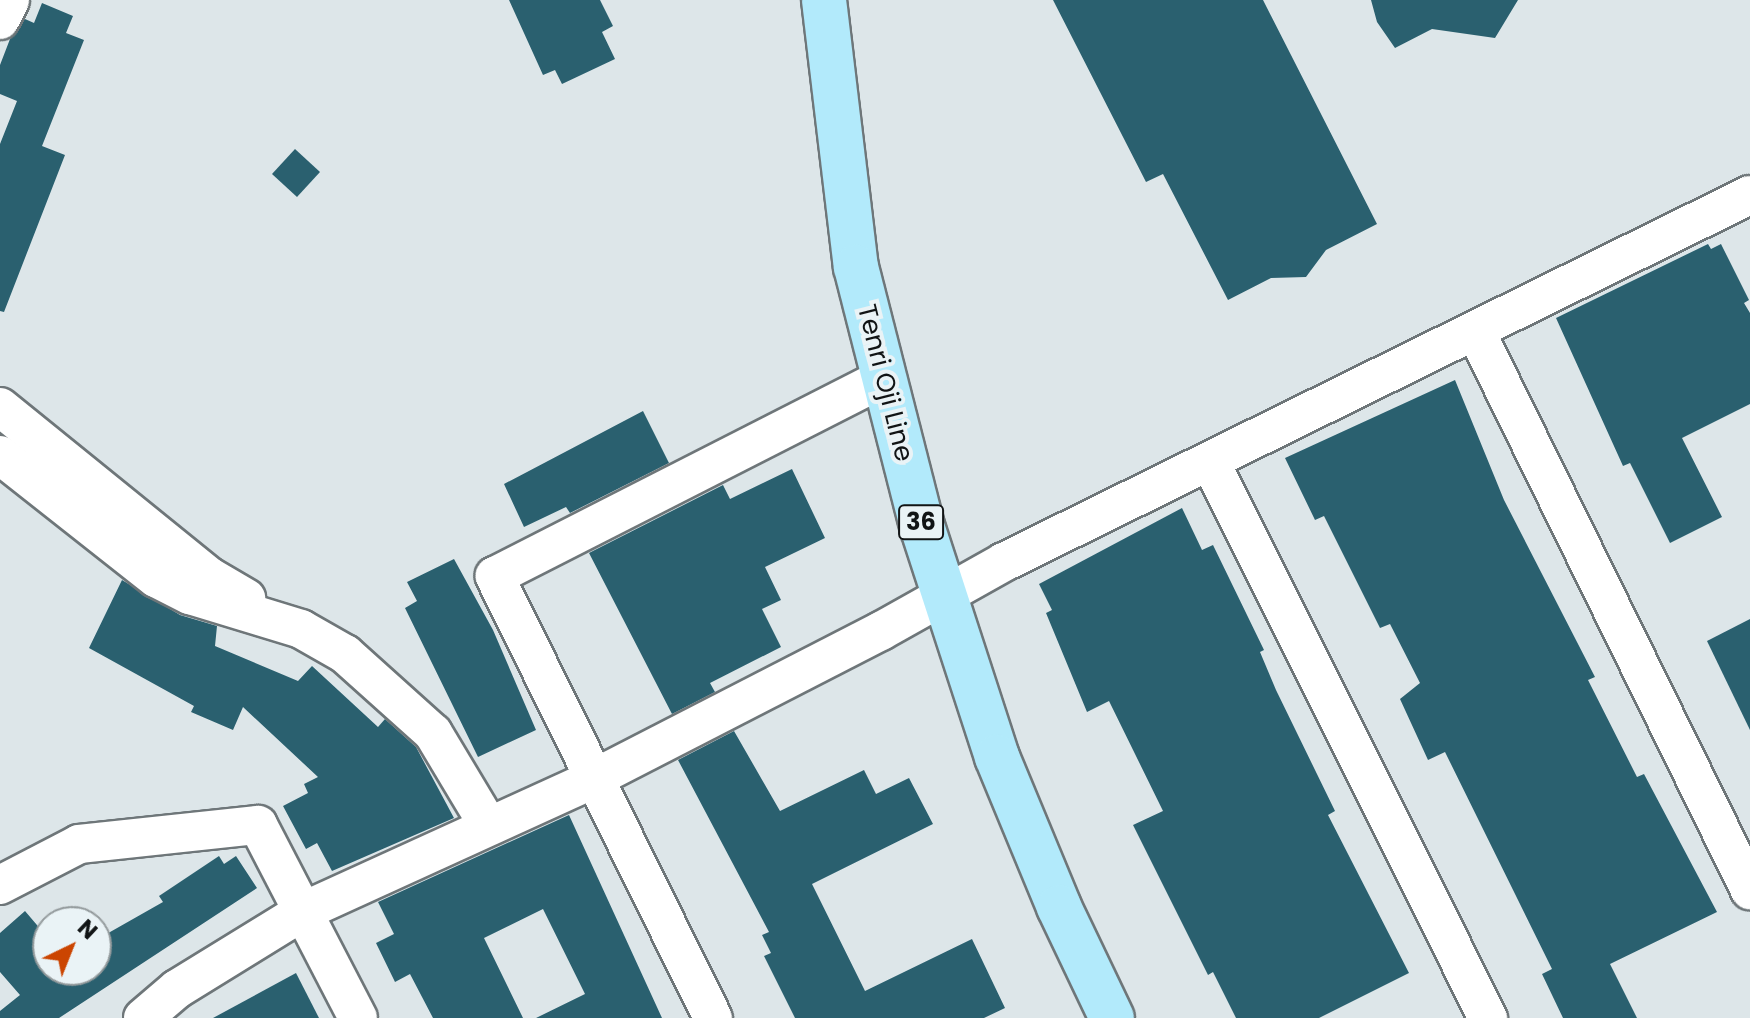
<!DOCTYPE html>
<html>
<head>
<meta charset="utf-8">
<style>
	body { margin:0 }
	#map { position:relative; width:1750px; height:1018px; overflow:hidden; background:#dde6e9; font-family:Poppins,sans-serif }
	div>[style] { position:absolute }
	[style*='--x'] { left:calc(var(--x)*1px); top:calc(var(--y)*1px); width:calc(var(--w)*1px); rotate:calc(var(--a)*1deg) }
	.building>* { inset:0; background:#2a606f }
	.roads { filter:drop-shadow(2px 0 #6e7679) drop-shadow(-2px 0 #6e7679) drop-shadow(0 2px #6e7679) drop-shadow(0 -2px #6e7679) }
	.minor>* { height:38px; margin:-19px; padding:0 19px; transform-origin:19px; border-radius:19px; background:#fff }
	.primary>* { height:44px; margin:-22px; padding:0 22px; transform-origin:22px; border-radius:22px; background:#b2eafb }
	span { translate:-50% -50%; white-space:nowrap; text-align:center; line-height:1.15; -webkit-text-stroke:8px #eaf3f6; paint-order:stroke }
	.shield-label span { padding:2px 6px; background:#eaf3f6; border:2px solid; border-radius:6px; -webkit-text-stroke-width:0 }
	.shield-label { font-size:24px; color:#111415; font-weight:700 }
	.street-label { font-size:26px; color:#111415 }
	.north { position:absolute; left:32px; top:906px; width:80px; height:80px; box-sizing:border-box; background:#eaf3f6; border:2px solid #939a9c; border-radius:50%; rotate:43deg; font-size:22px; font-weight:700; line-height:32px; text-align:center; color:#111415 }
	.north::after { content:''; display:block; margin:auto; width:28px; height:36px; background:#cb4501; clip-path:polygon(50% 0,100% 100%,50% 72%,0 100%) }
</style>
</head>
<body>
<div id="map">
	<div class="building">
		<i style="clip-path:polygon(509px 0,600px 0,613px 26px,602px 32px,615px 59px,562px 84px,555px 70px,543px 75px)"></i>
		<i style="clip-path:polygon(1053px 0,1263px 0,1377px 224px,1326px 250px,1306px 277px,1271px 278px,1228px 300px,1163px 174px,1146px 182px)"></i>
		<i style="clip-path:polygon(1371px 0,1518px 0,1495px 38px,1432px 29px,1395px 48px,1377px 22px)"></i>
		<i style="clip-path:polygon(42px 3px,73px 16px,66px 33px,84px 40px,42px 146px,65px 155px,4px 312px,0 311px,0 144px,17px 101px,0 94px,0 65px,10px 39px,25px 19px,34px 23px)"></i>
		<i style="clip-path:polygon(295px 149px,320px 172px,297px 197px,272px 174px)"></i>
		<i style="clip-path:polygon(1708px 244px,1711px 249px,1721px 244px,1749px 300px,1744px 303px,1750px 313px,1750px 404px,1682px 438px,1722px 517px,1670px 543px,1630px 463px,1623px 466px,1556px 318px)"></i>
		<i style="clip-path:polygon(1455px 380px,1504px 500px,1595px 677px,1588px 680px,1637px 777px,1644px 774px,1717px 912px,1610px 964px,1637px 1018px,1563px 1018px,1542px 974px,1552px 969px,1445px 752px,1428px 760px,1400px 699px,1420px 683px,1390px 624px,1380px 628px,1324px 516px,1315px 520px,1285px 458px)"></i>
		<i style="clip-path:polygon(643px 411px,669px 463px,570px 513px,566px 507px,524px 527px,504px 484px)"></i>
		<i style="clip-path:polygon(792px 469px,825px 538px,765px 567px,781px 600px,762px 609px,781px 647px,710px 683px,715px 692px,672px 714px,589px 553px,723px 485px,730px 499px)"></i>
		<i style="clip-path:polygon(1182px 508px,1202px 550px,1213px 545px,1264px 650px,1260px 652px,1276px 690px,1335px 811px,1328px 815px,1409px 973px,1319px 1018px,1236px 1018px,1213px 972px,1208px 975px,1133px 825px,1163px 811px,1109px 701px,1087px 712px,1046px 613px,1052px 610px,1039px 584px)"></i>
		<i style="clip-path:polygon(454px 559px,493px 630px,536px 730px,478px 757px,405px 608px,417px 601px,407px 582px)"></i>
		<i style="clip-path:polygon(122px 580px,180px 615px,217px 626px,215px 646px,298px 681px,312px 666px,378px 727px,385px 719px,416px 747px,454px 818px,332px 871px,317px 843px,306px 849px,283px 806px,308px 793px,304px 784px,318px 777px,243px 707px,233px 730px,191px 712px,194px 706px,89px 648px)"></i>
		<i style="clip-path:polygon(1750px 619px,1750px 730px,1707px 641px)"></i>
		<i style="clip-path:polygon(734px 731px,780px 811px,864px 770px,876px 794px,909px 778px,933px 824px,812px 884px,865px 991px,972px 939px,1005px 1008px,984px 1018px,795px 1018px,764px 956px,771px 953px,762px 935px,769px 932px,678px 760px)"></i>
		<i style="clip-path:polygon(569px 815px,662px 1018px,536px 1018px,585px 994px,543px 909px,484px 938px,523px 1018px,433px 1018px,410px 974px,395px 982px,376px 943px,394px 934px,378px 902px)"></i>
		<i style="clip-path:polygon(219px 856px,224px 864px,236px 856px,257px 888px,59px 1018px,0 1018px,0 1011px,20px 995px,0 972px,0 933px,25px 911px,48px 938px,48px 970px,96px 970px,96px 940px,163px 902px,159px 896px)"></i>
		<i style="clip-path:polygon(296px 973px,319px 1018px,213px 1018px)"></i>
	</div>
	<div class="roads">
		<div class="minor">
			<i style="--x:0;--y:20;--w:22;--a:-63"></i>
			<i style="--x:1476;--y:332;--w:622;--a:63.85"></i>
			<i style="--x:0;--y:407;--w:270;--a:39"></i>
			<i style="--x:210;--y:577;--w:42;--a:30.3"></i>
			<i style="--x:0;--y:455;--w:199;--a:38.3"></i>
			<i style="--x:156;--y:578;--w:38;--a:27"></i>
			<i style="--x:190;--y:595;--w:116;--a:17"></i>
			<i style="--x:301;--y:629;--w:51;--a:29.6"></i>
			<i style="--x:345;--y:654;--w:118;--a:41.9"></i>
			<i style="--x:433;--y:733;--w:107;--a:59.1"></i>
			<i style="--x:1210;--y:461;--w:623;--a:63.48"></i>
			<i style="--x:0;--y:885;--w:89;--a:-27.4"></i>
			<i style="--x:79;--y:844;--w:180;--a:-6.1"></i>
			<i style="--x:258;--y:825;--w:217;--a:62.6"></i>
			<i style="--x:143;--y:1018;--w:45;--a:-40.5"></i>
			<i style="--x:177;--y:989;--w:149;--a:-31.6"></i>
			<i style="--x:304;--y:911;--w:318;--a:-24.5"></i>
			<i style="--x:593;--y:779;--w:324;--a:-27.2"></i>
			<i style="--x:881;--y:631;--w:141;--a:-29.3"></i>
			<i style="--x:1004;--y:562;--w:831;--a:-26.2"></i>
			<i style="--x:713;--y:1018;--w:493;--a:-116.3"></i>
			<i style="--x:495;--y:576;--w:434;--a:-27"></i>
		</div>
		<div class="primary">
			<i style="--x:824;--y:0;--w:269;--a:83.2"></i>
			<i style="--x:856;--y:267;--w:270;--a:75.7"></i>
			<i style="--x:923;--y:529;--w:240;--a:72"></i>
			<i style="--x:997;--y:757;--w:162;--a:67.5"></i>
			<i style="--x:1059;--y:907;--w:123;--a:64.5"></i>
		</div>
	</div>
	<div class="shield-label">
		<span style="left:921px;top:522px">36</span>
	</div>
	<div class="street-label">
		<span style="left:885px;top:383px;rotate:76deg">Tenri Oji Line</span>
	</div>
	<div class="north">N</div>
</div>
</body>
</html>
